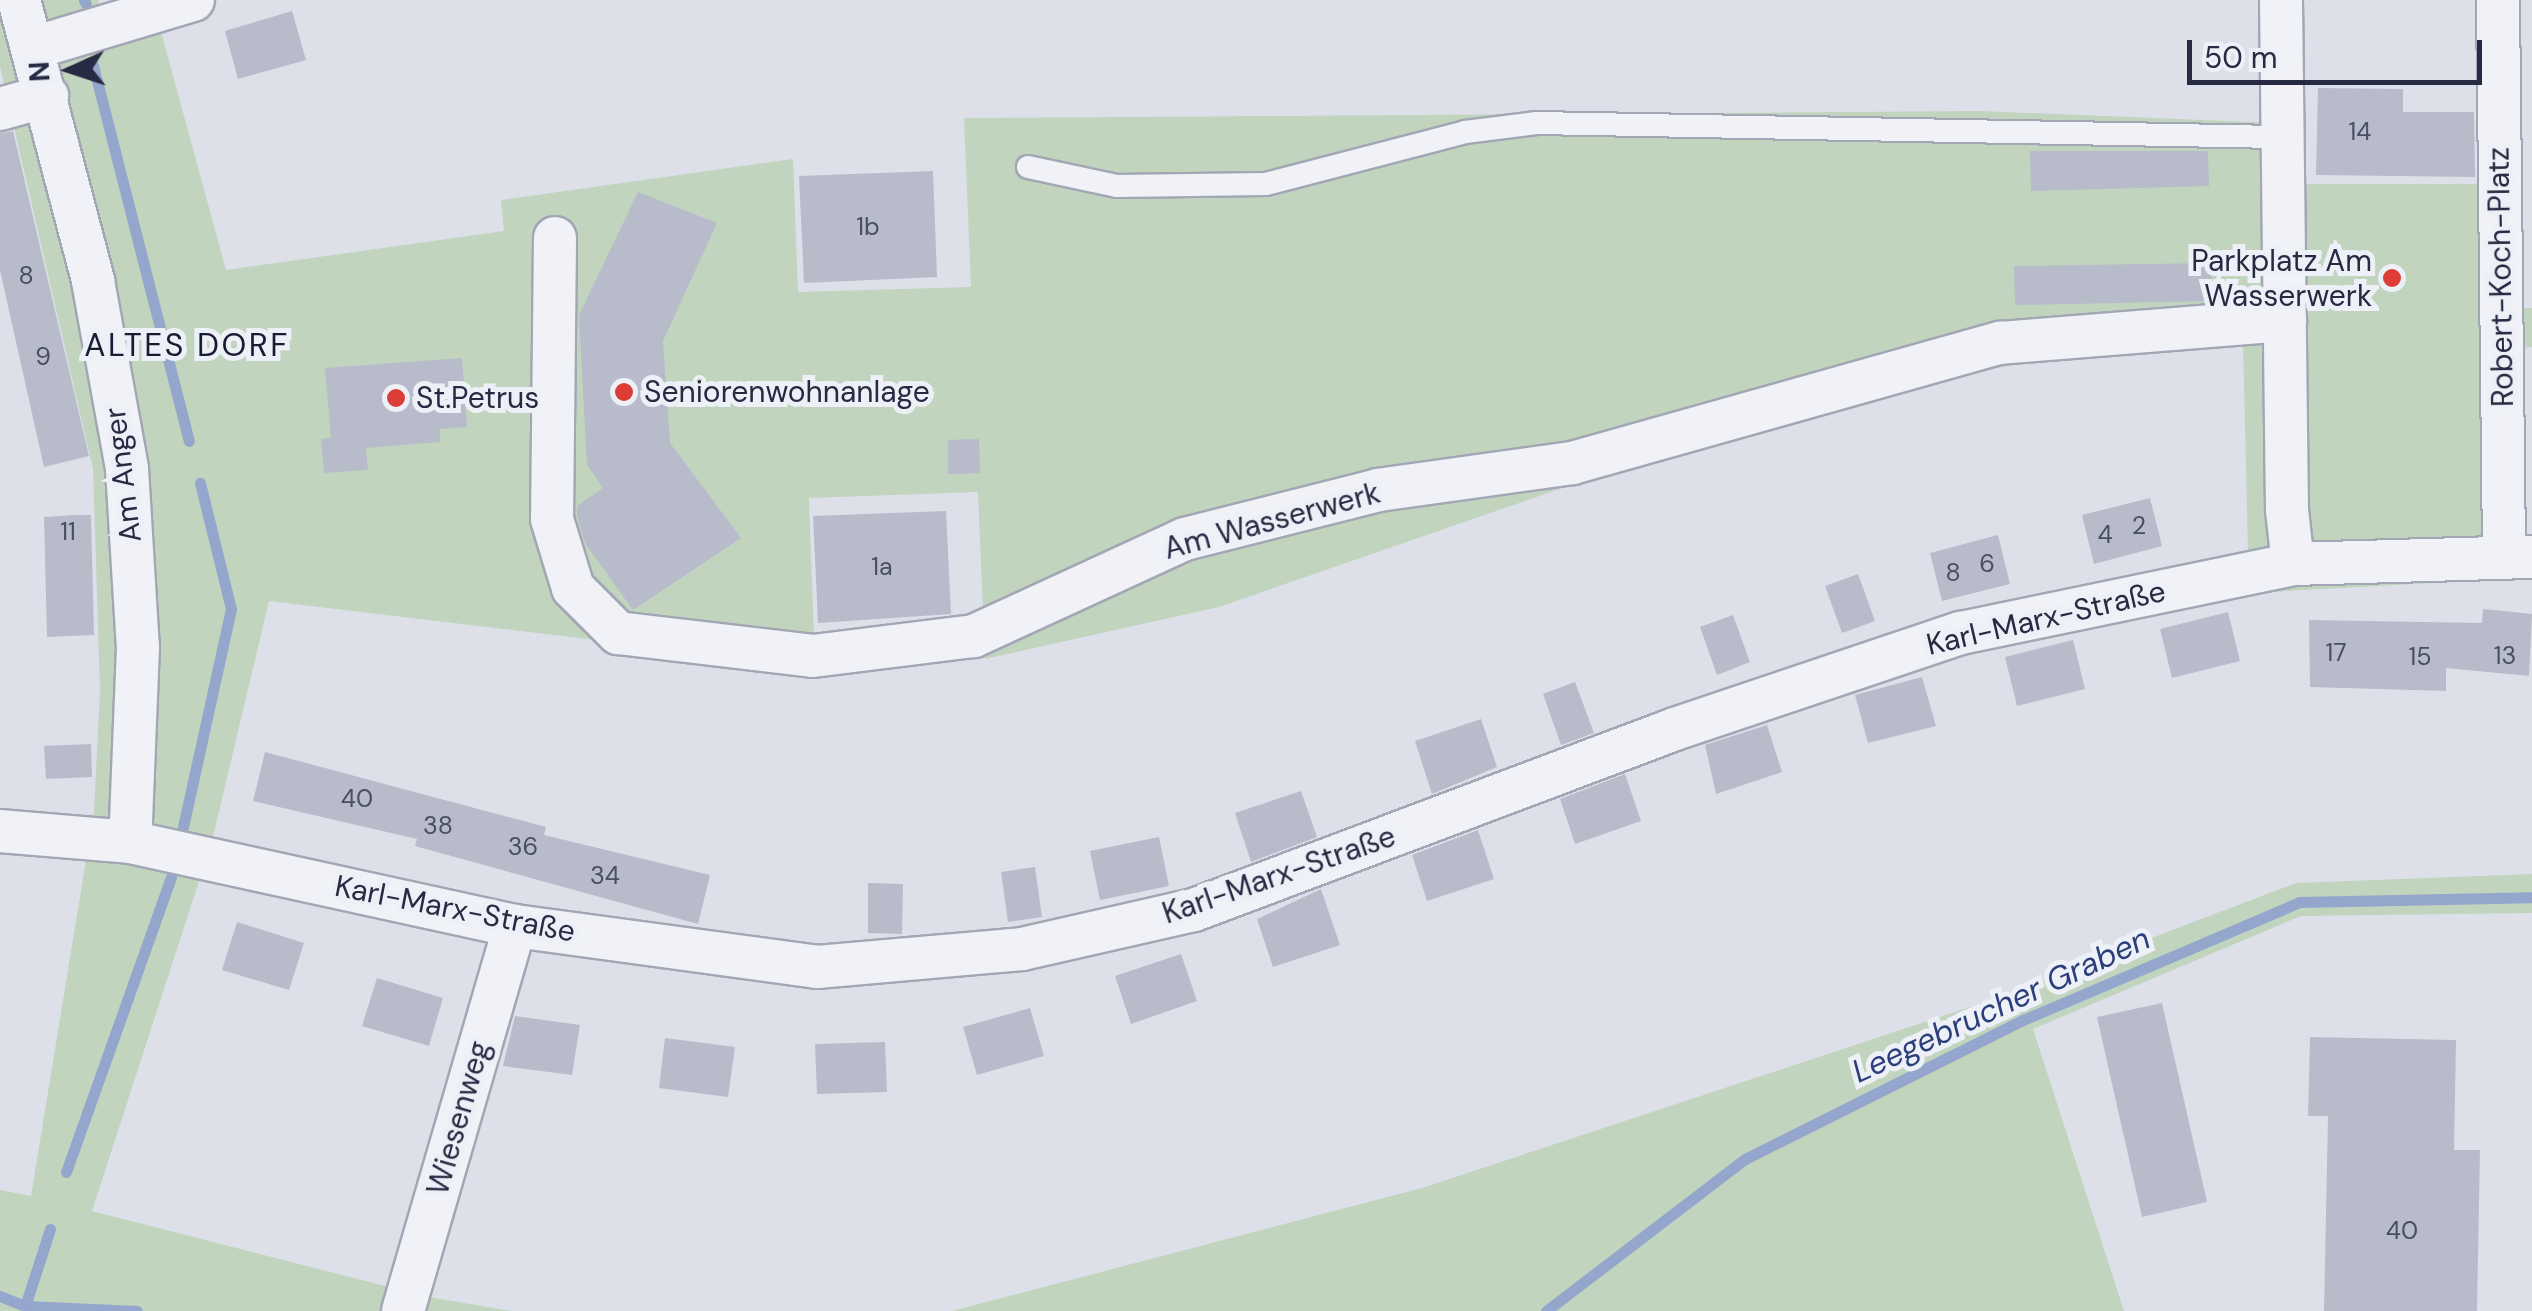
<!DOCTYPE html>
<html>
<head>
<meta charset="utf-8">
<style>
	body { margin:0 }
	#map { position:relative; width:2532px; height:1311px; overflow:hidden; background:#dee0e9; font-family:"DM Sans",sans-serif }
	div>[style] { position:absolute }
	[style*='--x'] { left:calc(var(--x)*1px); top:calc(var(--y)*1px); width:calc(var(--w)*1px); rotate:calc(var(--a)*1deg) }
	.green>* { inset:0; background:#c0d4be }
	.stream>* { height:11px; margin:-5.5px; padding:0 5.5px; transform-origin:5.5px; border-radius:5.5px; background:#95a6cd }
	.building>* { inset:0; background:#b8bbca }
	.roads { filter:drop-shadow(2px 0 #a3a6b4) drop-shadow(-2px 0 #a3a6b4) drop-shadow(0 2px #a3a6b4) drop-shadow(0 -2px #a3a6b4) }
	.service>* { height:22px; margin:-11px; padding:0 11px; transform-origin:11px; border-radius:11px; background:#f1f2f7 }
	.minor>* { height:42px; margin:-21px; padding:0 21px; transform-origin:21px; border-radius:21px; background:#f1f2f7 }
	.dots>* { width:28px; height:28px; translate:-50% -50%; box-sizing:border-box; border:5px solid #eef0f7; border-radius:50% }
	span { translate:-50% -50%; white-space:nowrap; text-align:center; line-height:1.15; -webkit-text-stroke:10px #eef0f7; paint-order:stroke }
	.number-label { font-size:25px; color:#4a4e64 }
	.number-label span { -webkit-text-stroke-width:0 }
	.poi-label { font-size:30px; color:#262a42 }
	.right { translate:-100% -50%; text-align:right }
	.left { translate:0 -50%; text-align:left }
	.street-label { font-size:30px; color:#262a42 }
	.neighbourhood-label { font-size:32px; color:#181c33; letter-spacing:2.5px }
	.water-label { font-size:32px; color:#2b3f7a; font-style:italic }
	.north { position:absolute; left:20px; top:20px; width:100px; height:100px; -webkit-text-stroke:8px #eef0f7; paint-order:stroke; rotate:267deg; font-size:28px; font-weight:700; line-height:40px; text-align:center; color:#262a42 }
	.north::after { content:''; display:block; margin:auto; width:35px; height:45px; background:#262a42; clip-path:polygon(50% 0,100% 100%,50% 72%,0 100%) }
	.scale { position:absolute; left:2187px; top:40px; width:295px; height:45px; box-sizing:border-box; border:5px solid #262a42; border-top:0; padding-left:12px; font-size:30px; line-height:35px; white-space:nowrap; color:#262a42; -webkit-text-stroke:8px #eef0f7; paint-order:stroke }
</style>
</head>
<body>
<div id="map">
	<div class="green">
		<i style="clip-path:polygon(0 0,98px 0,112px 43px,160px 28px,226px 270px,504px 231px,501px 200px,793px 159px,798px 292px,971px 287px,964px 118px,1980px 111px,2301px 124px,2300px 184px,2516px 184px,2514px 308px,2532px 308px,2532px 347px,2521px 348px,2527px 578px,2249px 593px,2243px 341px,2103px 349px,1985px 370px,1574px 484px,1219px 607px,985px 659px,978px 492px,809px 498px,815px 666px,269px 601px,212px 841px,92px 1211px,428px 1297px,512px 1311px,0 1311px,0 1190px,31px 1196px,94px 811px,100px 690px,93px 469px,0 67px)"></i>
		<i style="clip-path:polygon(2532px 874px,2532px 913px,2301px 916px,2033px 1029px,2124px 1311px,952px 1311px,1422px 1188px,1973px 1006px,2296px 883px)"></i>
	</div>
	<div class="stream">
		<i style="--x:84;--y:0;--w:4;--a:63"></i>
		<i style="--x:93;--y:65;--w:388;--a:75.7"></i>
		<i style="--x:183;--y:827;--w:223;--a:-77.6"></i>
		<i style="--x:231;--y:609;--w:130;--a:-103.8"></i>
		<i style="--x:66;--y:1172;--w:313;--a:-70.4"></i>
		<i style="--x:0;--y:1296;--w:27;--a:22"></i>
		<i style="--x:25;--y:1306;--w:112;--a:2.6"></i>
		<i style="--x:25;--y:1306;--w:81;--a:-72"></i>
		<i style="--x:1546;--y:1311;--w:250;--a:-37.4"></i>
		<i style="--x:1745;--y:1159;--w:311;--a:-26.6"></i>
		<i style="--x:2023;--y:1020;--w:300;--a:-23.1"></i>
		<i style="--x:2299;--y:902;--w:233;--a:-1.2"></i>
	</div>
	<div class="building">
		<i style="clip-path:polygon(292px 11px,306px 60px,238px 79px,225px 31px)"></i>
		<i style="clip-path:polygon(2318px 88px,2403px 89px,2403px 112px,2474px 112px,2475px 177px,2316px 175px)"></i>
		<i style="clip-path:polygon(13px 131px,89px 456px,44px 467px,0 270px,0 133px)"></i>
		<i style="clip-path:polygon(2030px 151px,2208px 151px,2209px 186px,2031px 191px)"></i>
		<i style="clip-path:polygon(933px 171px,937px 277px,804px 283px,799px 176px)"></i>
		<i style="clip-path:polygon(638px 192px,717px 223px,663px 341px,670px 443px,741px 538px,633px 610px,585px 543px,577px 515px,577px 506px,603px 488px,587px 465px,579px 315px)"></i>
		<i style="clip-path:polygon(2212px 263px,2212px 301px,2015px 305px,2014px 266px)"></i>
		<i style="clip-path:polygon(462px 358px,467px 427px,440px 429px,440px 442px,366px 448px,368px 470px,324px 473px,321px 439px,331px 438px,325px 368px)"></i>
		<i style="clip-path:polygon(979px 439px,980px 473px,948px 474px,948px 440px)"></i>
		<i style="clip-path:polygon(2150px 498px,2162px 546px,2094px 564px,2082px 515px)"></i>
		<i style="clip-path:polygon(946px 511px,951px 614px,818px 623px,813px 516px)"></i>
		<i style="clip-path:polygon(74px 515px,91px 515px,94px 635px,47px 637px,44px 517px)"></i>
		<i style="clip-path:polygon(1998px 535px,2010px 584px,1942px 601px,1930px 553px)"></i>
		<i style="clip-path:polygon(1858px 574px,1875px 621px,1842px 633px,1825px 586px)"></i>
		<i style="clip-path:polygon(2483px 609px,2532px 614px,2529px 676px,2446px 668px,2446px 691px,2310px 687px,2309px 620px,2482px 623px)"></i>
		<i style="clip-path:polygon(2228px 612px,2240px 661px,2172px 678px,2160px 629px)"></i>
		<i style="clip-path:polygon(1733px 615px,1750px 662px,1717px 675px,1700px 627px)"></i>
		<i style="clip-path:polygon(2073px 640px,2085px 689px,2017px 706px,2005px 657px)"></i>
		<i style="clip-path:polygon(1922px 677px,1936px 726px,1868px 743px,1855px 695px)"></i>
		<i style="clip-path:polygon(1575px 682px,1594px 733px,1561px 745px,1543px 694px)"></i>
		<i style="clip-path:polygon(1481px 719px,1497px 767px,1432px 794px,1415px 741px)"></i>
		<i style="clip-path:polygon(1767px 725px,1782px 772px,1716px 794px,1705px 745px)"></i>
		<i style="clip-path:polygon(91px 744px,92px 777px,46px 779px,44px 746px)"></i>
		<i style="clip-path:polygon(265px 752px,546px 827px,544px 835px,710px 875px,698px 924px,415px 846px,417px 839px,253px 801px)"></i>
		<i style="clip-path:polygon(1625px 774px,1641px 821px,1575px 844px,1560px 799px)"></i>
		<i style="clip-path:polygon(1301px 791px,1317px 837px,1251px 862px,1235px 813px)"></i>
		<i style="clip-path:polygon(1478px 830px,1494px 879px,1427px 901px,1412px 855px)"></i>
		<i style="clip-path:polygon(1159px 837px,1169px 886px,1100px 900px,1090px 851px)"></i>
		<i style="clip-path:polygon(1035px 867px,1042px 917px,1008px 922px,1001px 872px)"></i>
		<i style="clip-path:polygon(868px 883px,903px 884px,902px 934px,868px 933px)"></i>
		<i style="clip-path:polygon(1321px 889px,1340px 945px,1273px 967px,1257px 919px)"></i>
		<i style="clip-path:polygon(237px 922px,304px 943px,289px 990px,222px 970px)"></i>
		<i style="clip-path:polygon(1181px 954px,1197px 1001px,1131px 1024px,1115px 976px)"></i>
		<i style="clip-path:polygon(377px 978px,443px 998px,429px 1046px,362px 1026px)"></i>
		<i style="clip-path:polygon(2162px 1003px,2207px 1202px,2142px 1217px,2097px 1017px)"></i>
		<i style="clip-path:polygon(1030px 1008px,1044px 1056px,977px 1075px,963px 1027px)"></i>
		<i style="clip-path:polygon(515px 1016px,580px 1025px,572px 1075px,503px 1066px)"></i>
		<i style="clip-path:polygon(2310px 1037px,2456px 1040px,2454px 1150px,2480px 1150px,2477px 1311px,2324px 1311px,2328px 1116px,2308px 1116px)"></i>
		<i style="clip-path:polygon(665px 1038px,735px 1047px,728px 1097px,659px 1088px)"></i>
		<i style="clip-path:polygon(885px 1042px,887px 1092px,817px 1094px,815px 1044px)"></i>
	</div>
	<div class="roads">
		<div class="service">
			<i style="--x:1028;--y:167;--w:91;--a:12.1"></i>
			<i style="--x:1117;--y:186;--w:149;--a:-0.8"></i>
			<i style="--x:1266;--y:184;--w:206;--a:-14.6"></i>
			<i style="--x:1465;--y:132;--w:72;--a:-7.2"></i>
			<i style="--x:1536;--y:123;--w:746;--a:1.08"></i>
		</div>
		<div class="minor">
			<i style="--x:19;--y:0;--w:291;--a:75.2"></i>
			<i style="--x:93;--y:281;--w:191;--a:79.7"></i>
			<i style="--x:127;--y:469;--w:178;--a:86.5"></i>
			<i style="--x:138;--y:647;--w:195;--a:92.3"></i>
			<i style="--x:2281;--y:0;--w:510;--a:89.33"></i>
			<i style="--x:2287;--y:510;--w:54;--a:83.7"></i>
			<i style="--x:2498;--y:0;--w:553;--a:89.38"></i>
			<i style="--x:33;--y:48;--w:167;--a:-16.7"></i>
			<i style="--x:0;--y:109;--w:49;--a:-15.5"></i>
			<i style="--x:555;--y:238;--w:281;--a:90.6"></i>
			<i style="--x:552;--y:519;--w:72;--a:73.1"></i>
			<i style="--x:573;--y:588;--w:64;--a:45"></i>
			<i style="--x:618;--y:633;--w:196;--a:6.7"></i>
			<i style="--x:813;--y:656;--w:162;--a:-7.1"></i>
			<i style="--x:974;--y:636;--w:232;--a:-24.7"></i>
			<i style="--x:1185;--y:539;--w:199;--a:-14.2"></i>
			<i style="--x:1378;--y:490;--w:196;--a:-7.9"></i>
			<i style="--x:1572;--y:463;--w:445;--a:-15.7"></i>
			<i style="--x:2000;--y:343;--w:286;--a:-4.6"></i>
			<i style="--x:0;--y:831;--w:130;--a:4.8"></i>
			<i style="--x:130;--y:842;--w:394;--a:12.3"></i>
			<i style="--x:515;--y:926;--w:305;--a:7.7"></i>
			<i style="--x:817;--y:967;--w:206;--a:-5"></i>
			<i style="--x:1022;--y:949;--w:176;--a:-12.8"></i>
			<i style="--x:1194;--y:910;--w:514;--a:-20.62"></i>
			<i style="--x:1675;--y:729;--w:302;--a:-18.6"></i>
			<i style="--x:1961;--y:633;--w:339;--a:-11.7"></i>
			<i style="--x:2293;--y:564;--w:239;--a:-1.7"></i>
			<i style="--x:403;--y:1311;--w:401;--a:-73.8"></i>
		</div>
	</div>
	<div class="dots">
		<i style="left:2392px;top:278px;background:#dc3d36"></i>
		<i style="left:624px;top:392px;background:#dc3d36"></i>
		<i style="left:396px;top:398px;background:#dc3d36"></i>
	</div>
	<div class="number-label">
		<span style="left:2360px;top:132px">14</span>
		<span style="left:868px;top:227px">1b</span>
		<span style="left:26px;top:276px">8</span>
		<span style="left:43px;top:357px">9</span>
		<span style="left:2139px;top:526px">2</span>
		<span style="left:68px;top:532px">11</span>
		<span style="left:2105px;top:535px">4</span>
		<span style="left:1987px;top:564px">6</span>
		<span style="left:882px;top:567px">1a</span>
		<span style="left:1953px;top:573px">8</span>
		<span style="left:2336px;top:653px">17</span>
		<span style="left:2505px;top:656px">13</span>
		<span style="left:2420px;top:657px">15</span>
		<span style="left:357px;top:799px">40</span>
		<span style="left:438px;top:826px">38</span>
		<span style="left:523px;top:847px">36</span>
		<span style="left:605px;top:876px">34</span>
		<span style="left:2402px;top:1231px">40</span>
	</div>
	<div class="poi-label">
		<span class="right" style="left:2372px;top:278px">Parkplatz Am<br>Wasserwerk</span>
		<span class="left" style="left:644px;top:392px">Seniorenwohnanlage</span>
		<span class="left" style="left:416px;top:398px">St.Petrus</span>
	</div>
	<div class="street-label">
		<span style="left:2501px;top:277px;rotate:-91deg">Robert-Koch-Platz</span>
		<span style="left:123px;top:475px;rotate:-97deg">Am Anger</span>
		<span style="left:1272px;top:521px;rotate:-15deg">Am Wasserwerk</span>
		<span style="left:2046px;top:618px;rotate:-13deg">Karl-Marx-Straße</span>
		<span style="left:1279px;top:875px;rotate:-19deg">Karl-Marx-Straße</span>
		<span style="left:455px;top:909px;rotate:11deg">Karl-Marx-Straße</span>
		<span style="left:459px;top:1118px;rotate:-74deg">Wiesenweg</span>
	</div>
	<div class="neighbourhood-label">
		<span style="left:187px;top:345px">ALTES DORF</span>
	</div>
	<div class="water-label">
		<span style="left:2001px;top:1005px;rotate:-25deg">Leegebrucher Graben</span>
	</div>
	<div class="north">N</div>
	<div class="scale">50 m</div>
</div>
</body>
</html>
